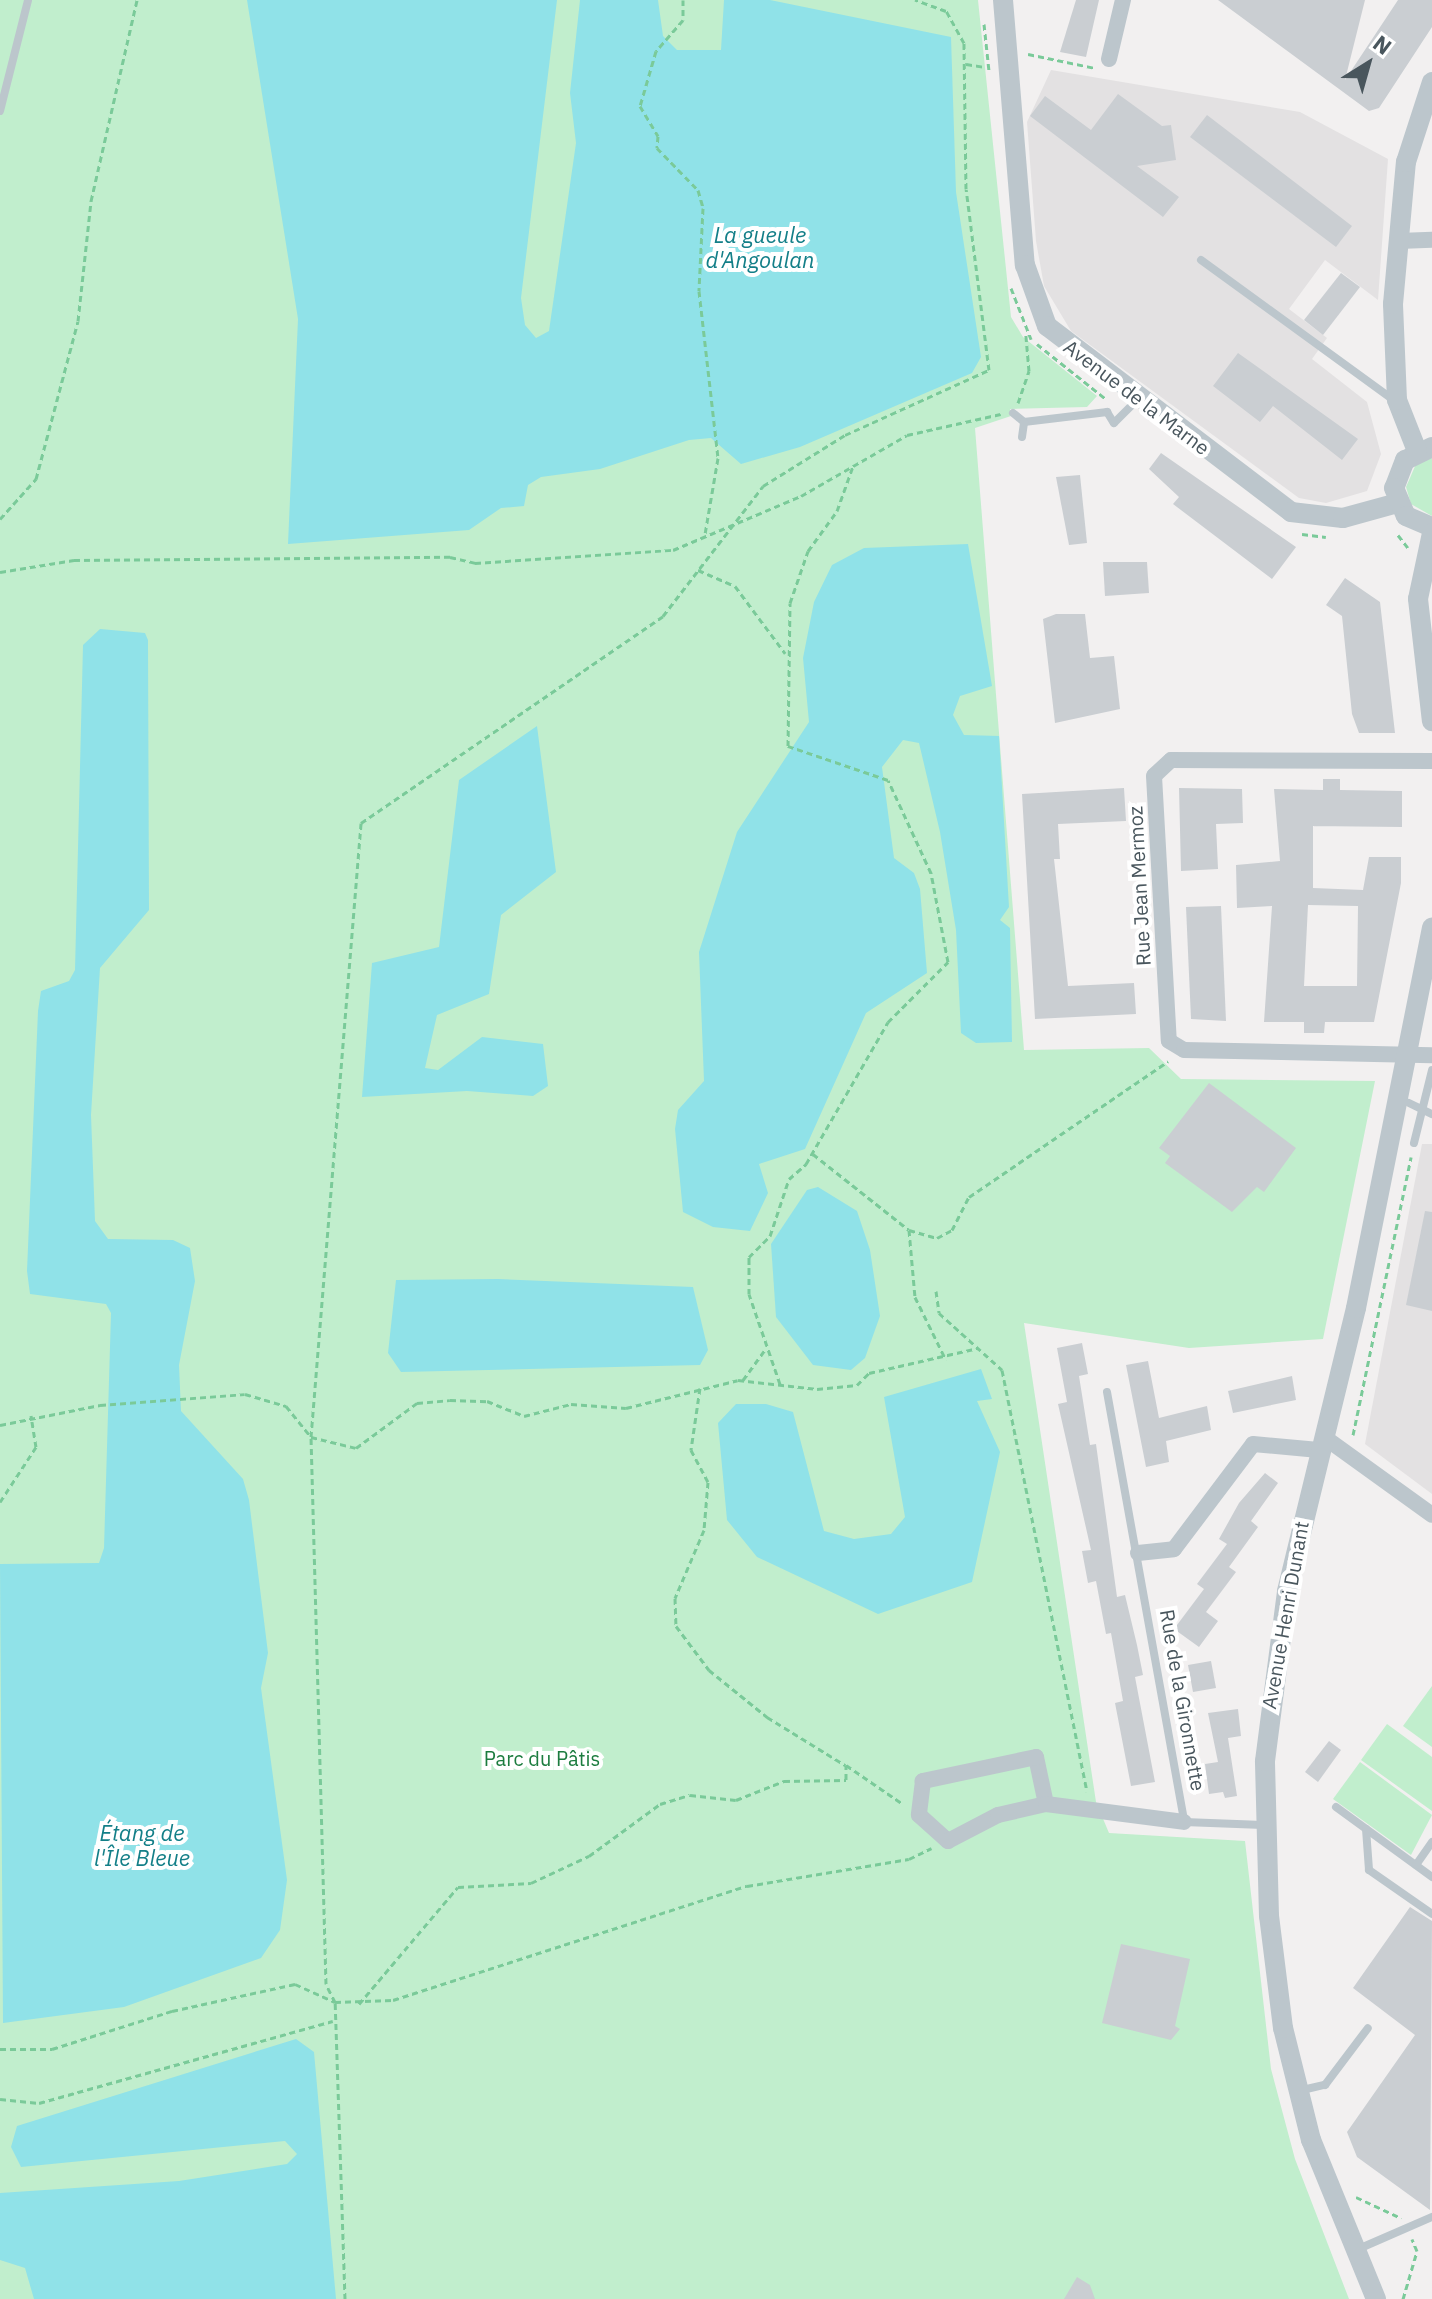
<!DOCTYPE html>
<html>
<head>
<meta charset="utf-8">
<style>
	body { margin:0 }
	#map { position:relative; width:1432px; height:2299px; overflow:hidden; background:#f2f0f0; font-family:"IBM Plex Sans",sans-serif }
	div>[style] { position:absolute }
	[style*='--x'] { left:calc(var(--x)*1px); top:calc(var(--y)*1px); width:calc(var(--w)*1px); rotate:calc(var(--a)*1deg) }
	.education>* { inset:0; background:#e3e1e2 }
	.green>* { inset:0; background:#c1eecd }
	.water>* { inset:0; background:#90e2e8 }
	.building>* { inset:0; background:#caced2 }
	.path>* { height:3px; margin-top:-1.5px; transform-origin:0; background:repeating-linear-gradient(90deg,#7aca99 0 6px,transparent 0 10px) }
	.service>* { height:8px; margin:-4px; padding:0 4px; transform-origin:4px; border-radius:4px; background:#bcc6cc }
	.minor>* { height:16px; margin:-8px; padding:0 8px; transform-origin:8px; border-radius:8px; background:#bcc6cc }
	.tertiary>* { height:20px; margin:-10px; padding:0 10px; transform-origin:10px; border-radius:10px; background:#bcc6cc }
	span { translate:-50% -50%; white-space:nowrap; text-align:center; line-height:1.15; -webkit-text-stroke:8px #fff; paint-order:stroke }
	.street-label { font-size:20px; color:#49565d }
	.park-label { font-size:20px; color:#1c7c3f }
	.water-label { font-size:22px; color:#137f88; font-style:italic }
	.north { position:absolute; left:1328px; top:24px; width:80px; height:80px; -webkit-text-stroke:6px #fff; paint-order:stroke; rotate:37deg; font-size:22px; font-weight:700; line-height:32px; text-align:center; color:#49565d }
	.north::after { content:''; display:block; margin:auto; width:28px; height:36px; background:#49565d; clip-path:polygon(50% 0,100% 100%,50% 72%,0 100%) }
</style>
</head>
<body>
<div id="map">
	<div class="education">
		<i style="clip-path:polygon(1051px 70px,1300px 112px,1388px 159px,1378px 300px,1325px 260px,1289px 309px,1327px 338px,1312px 359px,1367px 402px,1381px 454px,1367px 491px,1326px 503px,1299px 498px,1071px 331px,1044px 286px,1036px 241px,1027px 122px)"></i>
		<i style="clip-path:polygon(1422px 1144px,1432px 1144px,1432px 1494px,1365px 1444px)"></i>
	</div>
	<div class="green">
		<i style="clip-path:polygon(0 0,978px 0,1011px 317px,1023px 337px,1097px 396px,1087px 407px,1010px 409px,1011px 416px,975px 428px,1024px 1050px,1149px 1048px,1181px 1079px,1375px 1081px,1323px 1339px,1189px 1348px,1024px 1323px,1096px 1802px,1109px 1833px,1245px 1841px,1271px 2069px,1295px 2159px,1349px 2299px,0 2299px)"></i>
		<i style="clip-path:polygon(1432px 458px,1432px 516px,1411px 504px,1406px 487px,1416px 464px)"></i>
		<i style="clip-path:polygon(1432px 1686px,1432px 1747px,1403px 1726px)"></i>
		<i style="clip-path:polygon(1387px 1724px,1432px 1757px,1432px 1811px,1361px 1760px)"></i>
		<i style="clip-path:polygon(1360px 1762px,1432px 1815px,1411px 1855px,1333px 1799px)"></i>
	</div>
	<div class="water">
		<i style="clip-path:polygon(247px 0,557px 0,521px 298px,525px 325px,536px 338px,549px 331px,576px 143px,570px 93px,580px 0,658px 0,663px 36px,677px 50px,721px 50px,724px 0,770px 0,951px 37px,956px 192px,981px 357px,972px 373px,800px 447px,741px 464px,711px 438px,689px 440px,600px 469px,541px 477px,528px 485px,524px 506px,501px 508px,469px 530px,288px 544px,298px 319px)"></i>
		<i style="clip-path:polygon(968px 544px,992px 686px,960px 696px,953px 715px,964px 735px,999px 736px,1009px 907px,1000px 920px,1010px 928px,1012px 1042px,976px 1043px,961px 1033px,956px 930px,940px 832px,919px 743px,903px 740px,882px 767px,894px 858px,914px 873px,920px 889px,927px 973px,866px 1013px,805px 1149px,759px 1164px,768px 1193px,750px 1231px,713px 1227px,683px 1212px,675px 1129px,678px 1110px,704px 1081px,699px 952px,737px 832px,809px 722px,803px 658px,814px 602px,832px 565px,864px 548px)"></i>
		<i style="clip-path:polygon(100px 629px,145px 633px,148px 640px,149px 910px,100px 968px,91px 1115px,95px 1221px,108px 1239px,173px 1240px,190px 1248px,195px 1281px,179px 1365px,181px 1411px,243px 1479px,249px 1500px,268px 1653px,261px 1688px,287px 1880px,280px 1930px,261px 1958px,124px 2007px,3px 2023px,0 1564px,99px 1563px,104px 1548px,111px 1313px,106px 1304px,30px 1294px,27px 1271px,38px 1011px,41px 991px,69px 981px,75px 970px,83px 645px)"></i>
		<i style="clip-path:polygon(537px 726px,556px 872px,501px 915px,489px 994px,437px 1015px,425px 1068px,438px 1070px,482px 1037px,543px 1044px,548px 1086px,533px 1096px,467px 1091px,362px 1097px,372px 963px,439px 947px,459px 780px)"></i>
		<i style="clip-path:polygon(818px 1187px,857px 1211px,870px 1250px,880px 1316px,865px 1358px,851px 1370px,813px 1365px,776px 1317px,771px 1244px,807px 1190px)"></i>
		<i style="clip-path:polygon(498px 1279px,693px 1287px,708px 1350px,700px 1365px,401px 1372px,388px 1353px,396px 1280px)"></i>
		<i style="clip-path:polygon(981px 1369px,992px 1399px,977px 1401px,1000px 1452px,972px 1582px,878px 1614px,757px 1557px,727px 1520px,718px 1423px,736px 1404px,766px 1404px,793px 1412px,824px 1531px,854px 1539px,891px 1534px,905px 1517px,884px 1397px)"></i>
		<i style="clip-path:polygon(296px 2039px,314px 2052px,336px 2299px,34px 2299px,25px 2268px,0 2260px,0 2193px,179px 2181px,287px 2164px,297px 2154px,285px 2141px,21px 2167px,11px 2147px,17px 2126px)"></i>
	</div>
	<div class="building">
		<i style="clip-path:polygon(1076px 0,1099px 0,1086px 57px,1060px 52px)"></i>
		<i style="clip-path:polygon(1218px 0,1365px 0,1345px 80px,1398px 0,1432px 0,1432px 27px,1379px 108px,1369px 111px)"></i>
		<i style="clip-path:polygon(1118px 94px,1162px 126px,1171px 125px,1176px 160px,1137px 166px,1179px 197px,1163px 217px,1030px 116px,1045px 96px,1091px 130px)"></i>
		<i style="clip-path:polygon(1207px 115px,1352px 226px,1336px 247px,1190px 137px)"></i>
		<i style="clip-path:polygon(1341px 273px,1360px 287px,1323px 335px,1304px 320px)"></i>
		<i style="clip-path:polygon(1238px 353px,1358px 439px,1342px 460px,1273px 406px,1260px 422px,1213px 386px)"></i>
		<i style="clip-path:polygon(1161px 453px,1296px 547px,1272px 579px,1173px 504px,1179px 497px,1149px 469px)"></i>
		<i style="clip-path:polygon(1080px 475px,1087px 543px,1069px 545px,1056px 477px)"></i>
		<i style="clip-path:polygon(1103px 562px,1147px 562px,1149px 593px,1105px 596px)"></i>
		<i style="clip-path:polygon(1345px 578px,1380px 602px,1395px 733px,1359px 733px,1352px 714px,1342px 616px,1326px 605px)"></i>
		<i style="clip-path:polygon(1056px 614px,1085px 614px,1090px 658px,1114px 656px,1120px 709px,1055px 723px,1043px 619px)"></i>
		<i style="clip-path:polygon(evenodd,1323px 779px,1340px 779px,1340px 790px,1402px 791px,1402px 827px,1313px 826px,1313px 888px,1363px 890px,1369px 857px,1401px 857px,1401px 883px,1374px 1022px,1325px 1022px,1324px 1033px,1304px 1033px,1304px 1022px,1264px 1022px,1272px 906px,1237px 908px,1236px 865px,1280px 861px,1274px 789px,1323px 790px,1323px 779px,1308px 905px,1358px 906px,1357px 986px,1304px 986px,1308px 905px)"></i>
		<i style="clip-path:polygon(1124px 788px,1126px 821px,1058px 824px,1060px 859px,1054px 859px,1068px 986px,1134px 983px,1136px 1014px,1035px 1019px,1022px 794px)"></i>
		<i style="clip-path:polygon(1179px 788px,1242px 789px,1243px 823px,1216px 824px,1218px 869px,1181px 871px)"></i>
		<i style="clip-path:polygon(1221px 906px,1226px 1021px,1191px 1019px,1186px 907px)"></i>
		<i style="clip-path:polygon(1209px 1083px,1296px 1148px,1264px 1192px,1257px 1187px,1232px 1212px,1165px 1163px,1170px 1156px,1159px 1148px)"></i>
		<i style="clip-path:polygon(1425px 1211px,1432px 1212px,1432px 1311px,1406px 1305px)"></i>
		<i style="clip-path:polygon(1082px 1343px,1088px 1374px,1079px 1376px,1090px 1445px,1096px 1444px,1117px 1597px,1125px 1595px,1137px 1645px,1143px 1675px,1135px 1677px,1155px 1782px,1131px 1786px,1115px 1703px,1123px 1701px,1111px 1633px,1106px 1634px,1096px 1581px,1088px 1583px,1082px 1551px,1091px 1550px,1058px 1404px,1067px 1402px,1057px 1348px)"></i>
		<i style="clip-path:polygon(1148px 1361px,1159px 1418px,1207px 1406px,1211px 1430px,1166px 1441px,1169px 1462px,1146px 1467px,1126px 1365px)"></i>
		<i style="clip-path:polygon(1292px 1376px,1296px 1400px,1233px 1413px,1228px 1391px)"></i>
		<i style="clip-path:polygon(1265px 1473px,1278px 1483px,1251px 1521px,1258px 1527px,1229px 1567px,1236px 1572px,1206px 1612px,1218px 1621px,1199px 1647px,1174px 1629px,1204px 1589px,1197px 1584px,1227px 1544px,1219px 1539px,1239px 1503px)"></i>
		<i style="clip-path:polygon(1211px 1661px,1216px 1688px,1193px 1692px,1188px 1665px)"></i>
		<i style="clip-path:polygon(1238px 1709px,1241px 1736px,1228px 1738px,1237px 1796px,1225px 1798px,1223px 1792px,1209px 1794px,1205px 1764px,1218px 1762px,1208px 1713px)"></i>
		<i style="clip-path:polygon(1329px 1741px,1341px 1750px,1318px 1782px,1305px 1772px)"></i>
		<i style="clip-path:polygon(1410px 1907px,1432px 1921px,1430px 2210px,1357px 2157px,1347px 2132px,1415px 2035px,1353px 1988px)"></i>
		<i style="clip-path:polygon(1121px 1944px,1190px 1959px,1175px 2026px,1180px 2029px,1171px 2040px,1102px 2023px)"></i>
		<i style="clip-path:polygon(1077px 2277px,1090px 2285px,1095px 2299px,1064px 2299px)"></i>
	</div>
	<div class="path">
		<i style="--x:683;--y:0;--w:20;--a:90"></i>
		<i style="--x:683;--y:20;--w:41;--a:131.1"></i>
		<i style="--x:656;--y:51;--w:57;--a:106.2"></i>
		<i style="--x:640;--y:106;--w:35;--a:59"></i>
		<i style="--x:658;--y:136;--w:12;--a:95"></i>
		<i style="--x:657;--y:148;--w:59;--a:45.7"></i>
		<i style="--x:698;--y:190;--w:19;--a:74"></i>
		<i style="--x:703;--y:208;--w:83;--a:92.8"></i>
		<i style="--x:699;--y:291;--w:168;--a:83.5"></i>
		<i style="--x:718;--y:458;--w:77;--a:99.7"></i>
		<i style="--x:984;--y:24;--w:47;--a:83.9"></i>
		<i style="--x:1028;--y:54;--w:68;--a:11.8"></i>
		<i style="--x:966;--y:64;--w:20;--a:9"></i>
		<i style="--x:1011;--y:288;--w:55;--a:68.6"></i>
		<i style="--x:1037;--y:344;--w:88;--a:38.6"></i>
		<i style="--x:1018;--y:403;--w:34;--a:-71"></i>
		<i style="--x:1029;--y:371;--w:38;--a:-95"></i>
		<i style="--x:0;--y:519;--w:54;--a:-48"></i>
		<i style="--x:36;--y:479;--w:163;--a:-75.1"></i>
		<i style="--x:78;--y:321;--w:121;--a:-83.8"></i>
		<i style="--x:91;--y:201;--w:206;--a:-77.1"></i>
		<i style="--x:1302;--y:534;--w:24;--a:7"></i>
		<i style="--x:1398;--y:535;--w:16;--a:52"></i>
		<i style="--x:698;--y:570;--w:40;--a:23.4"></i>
		<i style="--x:735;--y:586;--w:84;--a:53.3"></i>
		<i style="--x:0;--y:572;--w:75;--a:-9.2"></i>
		<i style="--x:74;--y:560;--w:376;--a:-0.5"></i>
		<i style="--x:450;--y:557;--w:26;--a:13"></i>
		<i style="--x:475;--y:563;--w:198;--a:-3.8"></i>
		<i style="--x:673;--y:550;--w:139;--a:-22.9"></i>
		<i style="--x:801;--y:496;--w:122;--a:-29.9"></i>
		<i style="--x:907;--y:435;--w:96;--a:-12.6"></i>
		<i style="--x:813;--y:1154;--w:122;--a:38.4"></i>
		<i style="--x:909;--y:1230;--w:67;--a:84.9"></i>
		<i style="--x:915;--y:1297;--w:70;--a:63.8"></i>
		<i style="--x:909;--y:1230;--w:29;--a:16"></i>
		<i style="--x:937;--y:1238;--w:17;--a:-28"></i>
		<i style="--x:952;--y:1230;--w:37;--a:-63"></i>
		<i style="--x:969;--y:1197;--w:241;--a:-34.3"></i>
		<i style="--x:936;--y:1291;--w:22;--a:82"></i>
		<i style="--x:939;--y:1313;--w:85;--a:42.1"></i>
		<i style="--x:1002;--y:1370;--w:430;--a:78.6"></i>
		<i style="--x:743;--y:1380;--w:39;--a:-54"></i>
		<i style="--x:780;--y:1384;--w:95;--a:-109"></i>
		<i style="--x:749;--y:1294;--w:37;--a:-90"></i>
		<i style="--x:749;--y:1257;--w:30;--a:-45"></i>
		<i style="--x:770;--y:1236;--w:60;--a:-71.6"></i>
		<i style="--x:789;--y:1179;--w:23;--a:-41"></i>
		<i style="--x:806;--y:1164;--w:164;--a:-60"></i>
		<i style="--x:888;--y:1022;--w:85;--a:-45"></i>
		<i style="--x:948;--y:962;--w:91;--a:-100.8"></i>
		<i style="--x:931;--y:873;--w:102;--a:-114.8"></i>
		<i style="--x:888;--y:780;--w:106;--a:-161.2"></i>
		<i style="--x:788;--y:746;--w:143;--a:-89.2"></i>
		<i style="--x:790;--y:603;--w:55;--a:-70.9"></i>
		<i style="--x:808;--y:551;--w:49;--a:-54.1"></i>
		<i style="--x:837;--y:511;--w:48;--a:-70.4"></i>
		<i style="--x:700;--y:1388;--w:63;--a:98.3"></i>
		<i style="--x:691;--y:1450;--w:36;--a:62"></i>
		<i style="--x:708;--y:1482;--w:48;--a:94.8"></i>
		<i style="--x:704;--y:1530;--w:74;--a:113.1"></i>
		<i style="--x:675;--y:1598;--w:28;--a:88"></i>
		<i style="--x:676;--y:1626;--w:55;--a:53.1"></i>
		<i style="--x:709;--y:1670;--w:75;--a:39"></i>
		<i style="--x:767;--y:1717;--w:92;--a:31.6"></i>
		<i style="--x:0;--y:1425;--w:102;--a:-11.3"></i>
		<i style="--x:100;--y:1405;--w:145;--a:-4.3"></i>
		<i style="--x:245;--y:1394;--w:43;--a:16.3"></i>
		<i style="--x:286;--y:1406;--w:40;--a:51"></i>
		<i style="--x:311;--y:1437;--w:616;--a:-85.34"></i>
		<i style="--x:361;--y:823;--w:366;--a:-34.4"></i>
		<i style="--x:663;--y:616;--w:164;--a:-52.4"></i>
		<i style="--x:763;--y:486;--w:97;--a:-31.9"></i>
		<i style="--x:845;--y:435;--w:158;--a:-24.3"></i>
		<i style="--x:989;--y:370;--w:182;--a:-97.2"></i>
		<i style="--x:966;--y:189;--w:146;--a:-90.8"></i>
		<i style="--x:964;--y:43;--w:37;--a:-119"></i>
		<i style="--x:946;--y:11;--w:33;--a:-160"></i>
		<i style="--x:1353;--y:1435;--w:284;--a:-78.2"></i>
		<i style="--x:0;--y:1502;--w:66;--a:-56.8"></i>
		<i style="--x:36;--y:1447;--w:32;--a:-99"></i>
		<i style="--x:359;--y:2004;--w:153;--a:-49.8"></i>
		<i style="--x:458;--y:1887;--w:73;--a:-3.1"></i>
		<i style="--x:531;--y:1883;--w:64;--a:-25"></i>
		<i style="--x:589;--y:1856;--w:88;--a:-36.2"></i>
		<i style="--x:660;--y:1804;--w:31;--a:-17"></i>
		<i style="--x:690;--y:1795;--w:46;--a:6.2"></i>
		<i style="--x:736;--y:1800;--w:52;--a:-21.6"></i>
		<i style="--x:784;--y:1781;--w:62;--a:-0.9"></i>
		<i style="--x:846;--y:1780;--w:15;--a:-90"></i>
		<i style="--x:846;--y:1765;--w:69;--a:34.4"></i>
		<i style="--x:0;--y:2049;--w:52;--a:0"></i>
		<i style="--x:52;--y:2049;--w:126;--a:-17.6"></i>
		<i style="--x:172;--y:2011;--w:126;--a:-12.4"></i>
		<i style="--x:295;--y:1984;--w:44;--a:24.2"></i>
		<i style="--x:335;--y:2002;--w:58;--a:-2"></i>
		<i style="--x:393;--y:2000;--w:372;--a:-17.9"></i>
		<i style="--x:747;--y:1886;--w:164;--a:-9.5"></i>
		<i style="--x:909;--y:1859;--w:25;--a:-26"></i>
		<i style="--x:0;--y:2099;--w:39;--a:6"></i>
		<i style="--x:39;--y:2103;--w:305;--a:-15.6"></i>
		<i style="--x:1356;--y:2197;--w:50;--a:25"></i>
		<i style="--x:345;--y:2299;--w:297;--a:-91.9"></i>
		<i style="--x:335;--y:2002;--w:20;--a:-117"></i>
		<i style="--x:326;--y:1984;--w:547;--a:-91.57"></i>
		<i style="--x:311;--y:1437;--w:46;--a:13.7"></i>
		<i style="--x:356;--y:1448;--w:76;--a:-36.4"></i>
		<i style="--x:417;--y:1403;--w:33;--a:-5"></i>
		<i style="--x:450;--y:1400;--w:37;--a:2"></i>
		<i style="--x:487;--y:1401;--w:40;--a:22"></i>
		<i style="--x:524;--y:1416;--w:49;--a:-14.3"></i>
		<i style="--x:571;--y:1404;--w:55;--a:4.2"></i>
		<i style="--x:626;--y:1408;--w:115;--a:-14"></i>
		<i style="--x:738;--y:1380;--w:80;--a:6.5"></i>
		<i style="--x:817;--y:1389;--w:40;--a:-5.7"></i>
		<i style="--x:857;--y:1385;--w:17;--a:-45"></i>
		<i style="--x:869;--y:1373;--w:112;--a:-12.9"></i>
		<i style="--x:1403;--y:2299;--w:50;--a:-73.7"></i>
		<i style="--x:1417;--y:2251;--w:13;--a:-113"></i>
	</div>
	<div class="service">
		<i style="--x:0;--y:111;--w:114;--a:-75.8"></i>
		<i style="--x:1201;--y:260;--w:238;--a:36"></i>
		<i style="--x:1013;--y:413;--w:14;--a:39"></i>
		<i style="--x:1024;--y:422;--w:84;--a:-6.9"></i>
		<i style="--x:1107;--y:412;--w:13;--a:58"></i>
		<i style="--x:1114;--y:423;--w:34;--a:-45"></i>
		<i style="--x:1022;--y:437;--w:15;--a:-82"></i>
		<i style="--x:1409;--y:1103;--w:25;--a:26"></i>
		<i style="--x:1414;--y:1143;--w:75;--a:-76.1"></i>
		<i style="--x:1107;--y:1392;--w:437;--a:79.8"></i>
		<i style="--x:1184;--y:1822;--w:79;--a:2.2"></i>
		<i style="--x:1336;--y:1807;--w:119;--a:36.1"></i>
		<i style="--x:1366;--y:1829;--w:41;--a:85.8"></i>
		<i style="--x:1369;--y:1870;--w:77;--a:34.9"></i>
		<i style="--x:1416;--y:1865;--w:28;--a:-55"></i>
		<i style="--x:1298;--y:2091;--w:28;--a:-13"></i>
		<i style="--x:1325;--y:2085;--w:71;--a:-53"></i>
		<i style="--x:1356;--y:2250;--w:83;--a:-23.5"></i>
	</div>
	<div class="minor">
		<i style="--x:1109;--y:59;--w:61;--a:-76.7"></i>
		<i style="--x:1399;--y:241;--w:33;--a:-2"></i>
		<i style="--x:1432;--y:761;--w:261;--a:-179.8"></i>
		<i style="--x:1171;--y:760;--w:23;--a:137"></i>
		<i style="--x:1154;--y:776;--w:265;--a:86.8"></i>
		<i style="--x:1169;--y:1041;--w:17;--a:31"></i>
		<i style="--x:1184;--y:1050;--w:248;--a:1.2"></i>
		<i style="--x:1324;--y:1437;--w:133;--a:35.8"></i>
		<i style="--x:1138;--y:1553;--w:36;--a:-6"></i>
		<i style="--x:1174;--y:1549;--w:131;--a:-53"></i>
		<i style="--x:1253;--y:1444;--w:66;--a:5.2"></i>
		<i style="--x:1046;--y:1804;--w:48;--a:-102"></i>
		<i style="--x:1036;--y:1757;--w:116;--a:168"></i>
		<i style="--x:923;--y:1781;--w:34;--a:97"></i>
		<i style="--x:919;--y:1815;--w:39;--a:42"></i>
		<i style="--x:948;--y:1841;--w:56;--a:-27.5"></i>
		<i style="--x:998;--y:1815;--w:49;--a:-12.9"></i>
		<i style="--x:1046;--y:1804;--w:139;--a:7.4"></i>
	</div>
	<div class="tertiary">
		<i style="--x:1003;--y:0;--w:266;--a:85.3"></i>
		<i style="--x:1025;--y:265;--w:65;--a:70.2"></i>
		<i style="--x:1047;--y:326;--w:307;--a:37.3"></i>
		<i style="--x:1291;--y:512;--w:52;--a:6.6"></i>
		<i style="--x:1343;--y:518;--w:57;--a:-15.3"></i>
		<i style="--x:1432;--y:447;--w:30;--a:154"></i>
		<i style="--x:1405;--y:460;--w:30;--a:111"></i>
		<i style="--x:1394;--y:488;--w:30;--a:67"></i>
		<i style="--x:1406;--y:516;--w:28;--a:23"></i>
		<i style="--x:1417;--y:451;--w:55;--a:-111.4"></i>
		<i style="--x:1397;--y:400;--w:96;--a:-92.4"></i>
		<i style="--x:1393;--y:304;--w:143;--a:-84.8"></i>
		<i style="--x:1406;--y:162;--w:84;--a:-72"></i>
		<i style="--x:1432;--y:533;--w:67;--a:102"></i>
		<i style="--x:1418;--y:599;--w:123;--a:83.5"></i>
		<i style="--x:1376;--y:2299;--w:172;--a:-112.2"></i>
		<i style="--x:1311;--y:2140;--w:115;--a:-104"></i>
		<i style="--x:1283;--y:2028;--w:113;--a:-97.1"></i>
		<i style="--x:1269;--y:1916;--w:155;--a:-91.5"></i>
		<i style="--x:1265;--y:1761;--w:171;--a:-82.6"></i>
		<i style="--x:1287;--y:1591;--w:291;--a:-76.3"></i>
		<i style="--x:1356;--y:1308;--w:388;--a:-78.7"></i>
	</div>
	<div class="street-label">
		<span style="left:1137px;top:397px;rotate:37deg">Avenue de la Marne</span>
		<span style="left:1139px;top:886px;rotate:-93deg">Rue Jean Mermoz</span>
		<span style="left:1285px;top:1615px;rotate:-80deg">Avenue Henri Dunant</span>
		<span style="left:1183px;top:1700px;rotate:80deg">Rue de la Gironnette</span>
	</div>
	<div class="park-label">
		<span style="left:542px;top:1758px">Parc du Pâtis</span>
	</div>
	<div class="water-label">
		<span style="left:760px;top:247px">La gueule<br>d'Angoulan</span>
		<span style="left:142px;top:1845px">Étang de<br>l'Île Bleue</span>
	</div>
	<div class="north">N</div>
</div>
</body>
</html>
